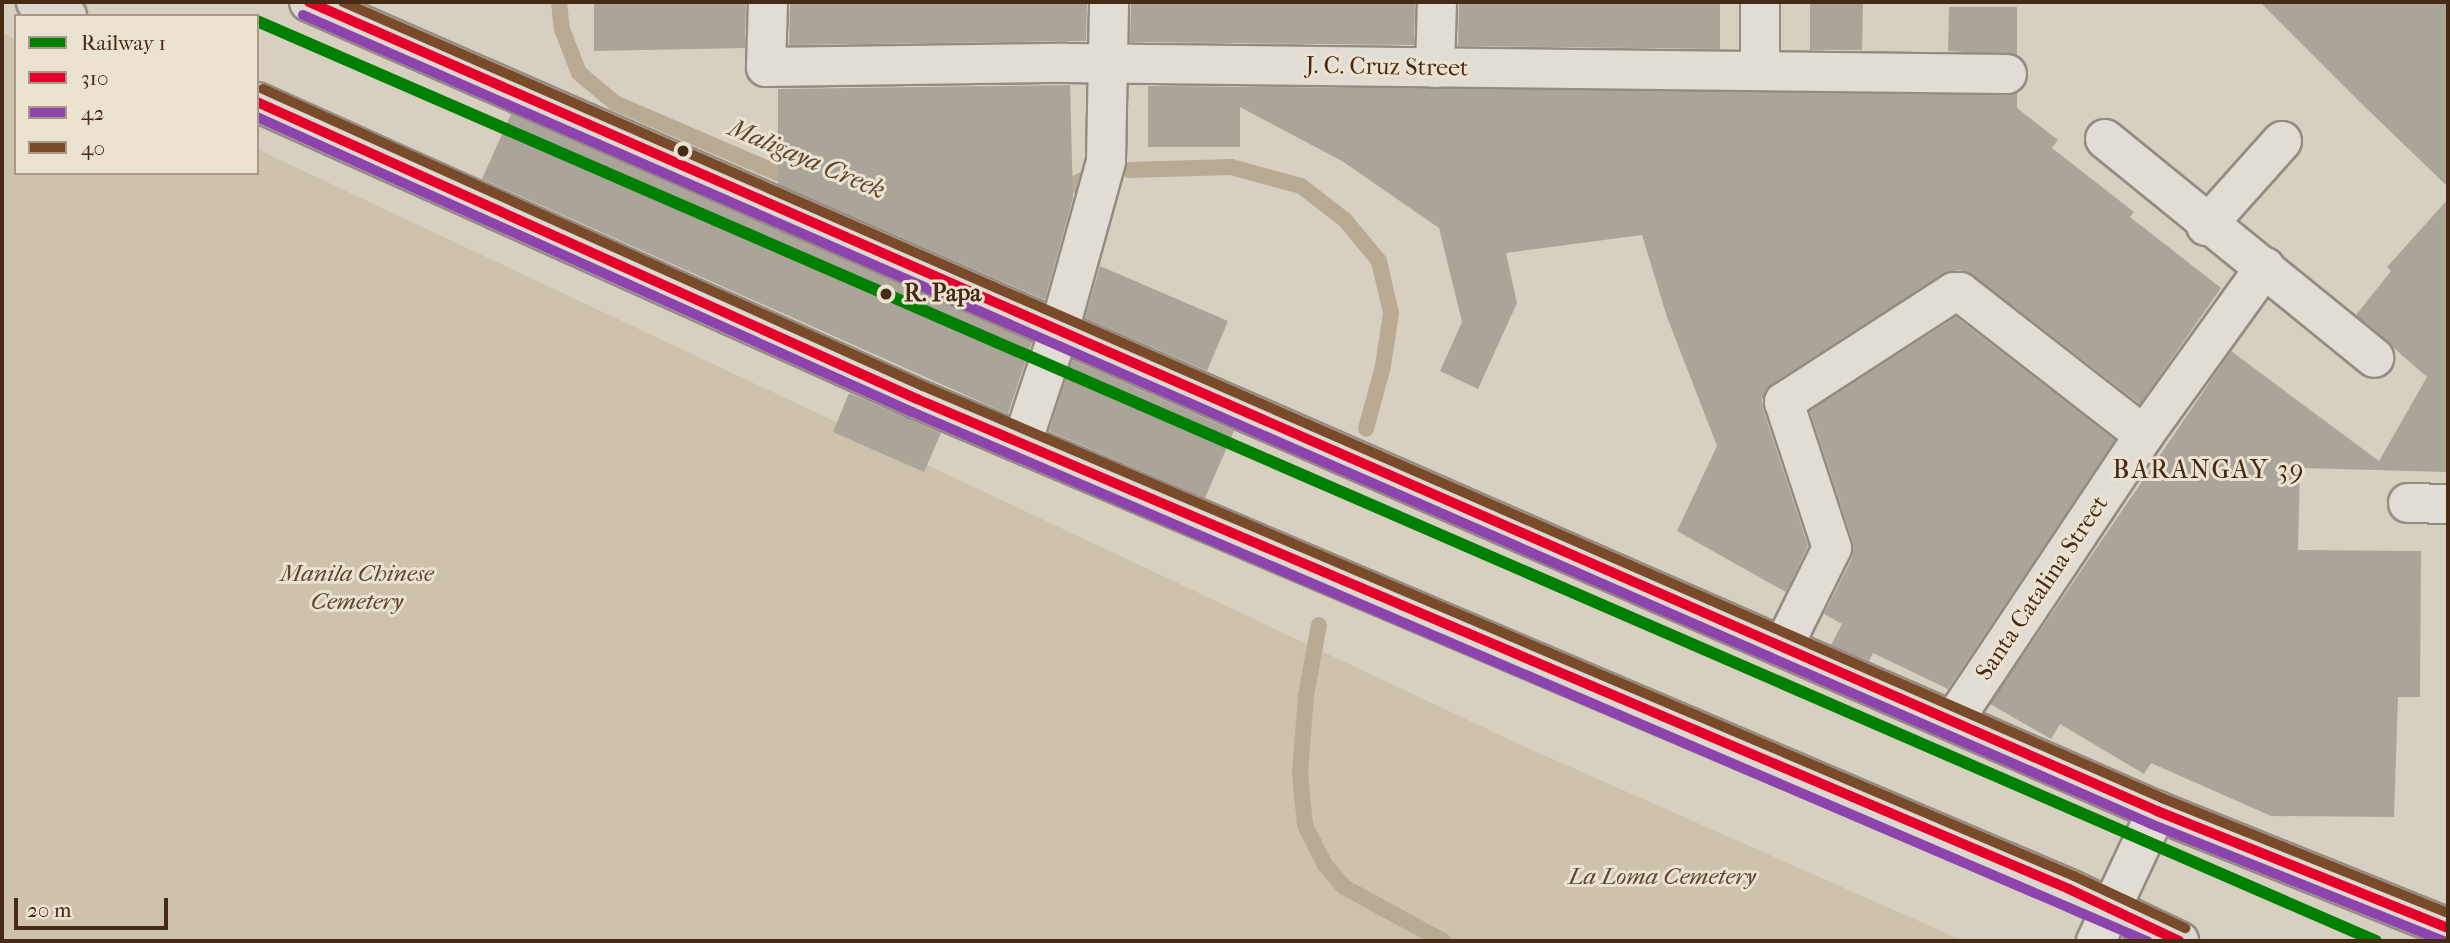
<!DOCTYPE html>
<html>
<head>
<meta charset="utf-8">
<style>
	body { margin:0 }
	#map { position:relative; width:2450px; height:943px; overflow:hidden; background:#d7d0c1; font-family:"IM FELL French Canon",serif }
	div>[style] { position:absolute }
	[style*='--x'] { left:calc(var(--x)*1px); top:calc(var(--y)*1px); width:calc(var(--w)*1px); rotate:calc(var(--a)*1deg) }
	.green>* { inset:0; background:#cec2ac }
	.stream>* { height:16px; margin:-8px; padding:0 8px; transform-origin:8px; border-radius:8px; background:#b9aa94 }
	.building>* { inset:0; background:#aba499 }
	.roads { filter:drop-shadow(2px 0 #948c81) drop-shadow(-2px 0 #948c81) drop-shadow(0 2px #948c81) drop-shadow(0 -2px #948c81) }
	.street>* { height:38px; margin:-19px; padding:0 19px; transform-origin:19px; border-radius:19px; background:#e1ddd5 }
	.secondary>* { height:38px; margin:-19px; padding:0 19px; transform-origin:19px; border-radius:19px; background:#e1ddd5 }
	.primary>* { height:38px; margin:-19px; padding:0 19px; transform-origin:19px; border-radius:19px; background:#dcd8cf }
	.bus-1>* { height:10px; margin:-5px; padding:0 5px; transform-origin:5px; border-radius:5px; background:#e4002b }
	.bus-2>* { height:10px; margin:-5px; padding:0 5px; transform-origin:5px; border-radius:5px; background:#8e44ad }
	.bus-3>* { height:10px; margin:-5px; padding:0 5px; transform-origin:5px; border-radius:5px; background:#7a4b2a }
	.rail-1>* { height:12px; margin:-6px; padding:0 6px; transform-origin:6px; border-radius:6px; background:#008000 }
	.dots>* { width:19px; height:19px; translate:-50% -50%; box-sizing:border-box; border:4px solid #ece2d0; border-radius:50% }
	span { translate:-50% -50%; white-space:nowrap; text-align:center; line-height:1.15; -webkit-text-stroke:6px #ece2d0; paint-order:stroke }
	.street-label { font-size:24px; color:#452a15 }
	.stop-label { font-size:24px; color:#452a15; font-weight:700 }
	.left { translate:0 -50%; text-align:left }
	.park-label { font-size:24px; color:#5f4630; font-style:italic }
	.water-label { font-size:26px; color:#5f4630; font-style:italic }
	.neighbourhood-label { font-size:26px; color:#452a15; letter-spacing:2px }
	.frame { position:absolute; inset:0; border:4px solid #452a15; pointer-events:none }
	.legend { position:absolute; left:14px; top:14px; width:245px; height:161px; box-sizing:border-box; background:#ece2d0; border:2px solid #a99885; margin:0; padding:9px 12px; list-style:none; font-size:21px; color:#452a15 }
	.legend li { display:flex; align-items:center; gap:14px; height:35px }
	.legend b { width:35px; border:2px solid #a99885 }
	.scale { position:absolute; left:14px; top:898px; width:154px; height:32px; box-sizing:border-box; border:4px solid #452a15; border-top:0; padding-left:9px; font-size:21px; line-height:24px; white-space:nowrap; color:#452a15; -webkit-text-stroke:5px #ece2d0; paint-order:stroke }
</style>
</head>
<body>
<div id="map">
	<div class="green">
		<i style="clip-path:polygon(2px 33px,16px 39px,16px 173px,257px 173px,257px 149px,1521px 745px,1964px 941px,2px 941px)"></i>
	</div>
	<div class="stream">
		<i style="--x:559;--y:2;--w:27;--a:84"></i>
		<i style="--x:562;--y:29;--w:47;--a:68.9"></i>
		<i style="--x:579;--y:73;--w:47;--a:39.8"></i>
		<i style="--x:615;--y:103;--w:197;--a:23.3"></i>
		<i style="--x:1129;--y:170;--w:102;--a:-1.7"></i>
		<i style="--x:1231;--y:167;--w:73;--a:15.2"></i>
		<i style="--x:1301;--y:186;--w:56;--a:37.7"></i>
		<i style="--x:1345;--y:220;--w:53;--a:50.3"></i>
		<i style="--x:1379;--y:261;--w:53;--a:77"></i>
		<i style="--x:1391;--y:313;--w:54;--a:98.6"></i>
		<i style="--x:1383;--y:366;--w:65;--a:105.1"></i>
		<i style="--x:1053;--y:194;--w:40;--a:-25"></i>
		<i style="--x:1319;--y:625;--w:71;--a:100.5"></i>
		<i style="--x:1306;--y:695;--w:78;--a:94.4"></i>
		<i style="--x:1300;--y:773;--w:52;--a:84.5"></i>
		<i style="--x:1305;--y:825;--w:45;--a:63.4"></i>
		<i style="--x:1325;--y:865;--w:29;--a:49"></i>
		<i style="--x:1344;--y:887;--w:113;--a:28.6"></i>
	</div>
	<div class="building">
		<i style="clip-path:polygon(594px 2px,746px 2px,745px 48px,594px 51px)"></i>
		<i style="clip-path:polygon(790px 2px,1087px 2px,1086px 41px,789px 45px)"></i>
		<i style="clip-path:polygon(1131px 2px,1415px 2px,1414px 45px,1130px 42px)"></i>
		<i style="clip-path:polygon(1459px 2px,1720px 2px,1720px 49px,1458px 46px)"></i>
		<i style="clip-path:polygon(1810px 2px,1863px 2px,1862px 50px,1810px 50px)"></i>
		<i style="clip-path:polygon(2260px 2px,2448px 2px,2448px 187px,2363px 105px)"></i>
		<i style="clip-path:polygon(1949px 7px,2017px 7px,2017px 55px,1948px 51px)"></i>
		<i style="clip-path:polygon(1070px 85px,1073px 198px,1045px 300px,778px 184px,778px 89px)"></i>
		<i style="clip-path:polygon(1148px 86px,2017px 93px,2017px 108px,2058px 140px,2052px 148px,2134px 212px,2130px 217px,2221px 288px,2140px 404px,1973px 275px,1960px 270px,1942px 274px,1772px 384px,1762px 399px,1763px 409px,1808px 546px,1786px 592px,1677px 531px,1717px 446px,1667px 317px,1642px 235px,1506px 253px,1517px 303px,1478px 389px,1440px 371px,1462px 322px,1439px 228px,1342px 161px,1240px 107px,1240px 147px,1148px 147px)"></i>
		<i style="clip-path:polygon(511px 114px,1032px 342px,1008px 414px,482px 179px)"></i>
		<i style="clip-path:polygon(2448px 199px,2448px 472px,2300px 468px,2298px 550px,2421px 551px,2420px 697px,2398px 697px,2394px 817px,2271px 816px,2151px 763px,2144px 774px,2060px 724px,2051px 739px,1990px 704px,2231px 351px,2379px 461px,2427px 377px,2356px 315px,2391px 271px,2387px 267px)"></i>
		<i style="clip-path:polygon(1100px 266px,1228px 321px,1207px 371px,1085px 318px)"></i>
		<i style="clip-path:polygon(1956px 317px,2115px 440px,1948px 689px,1873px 653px,1869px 661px,1831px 645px,1842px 624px,1824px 614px,1852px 558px,1853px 542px,1810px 411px)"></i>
		<i style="clip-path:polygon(1072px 360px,1234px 431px,1205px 498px,1049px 431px)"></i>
		<i style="clip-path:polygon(849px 393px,941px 433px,924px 472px,833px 432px)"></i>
	</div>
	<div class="roads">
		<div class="street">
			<i style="--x:768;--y:2;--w:65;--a:91.8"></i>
			<i style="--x:766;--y:67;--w:299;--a:-0.8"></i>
			<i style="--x:1065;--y:63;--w:942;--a:0.67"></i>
			<i style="--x:1435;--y:68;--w:66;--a:-88.3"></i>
			<i style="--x:1760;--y:71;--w:69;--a:-90"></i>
			<i style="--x:2105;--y:139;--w:347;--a:39.1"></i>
			<i style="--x:2206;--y:226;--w:114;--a:-48.2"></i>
			<i style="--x:2144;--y:435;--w:207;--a:-54.2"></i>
			<i style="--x:2408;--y:503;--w:40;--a:1.4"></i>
			<i style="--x:1783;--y:647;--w:110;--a:-63.7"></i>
			<i style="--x:1832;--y:548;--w:154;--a:-108.2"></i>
			<i style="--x:1784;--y:402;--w:202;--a:-32.9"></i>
			<i style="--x:1954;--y:292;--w:6;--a:0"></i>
			<i style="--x:1960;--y:292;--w:233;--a:37.9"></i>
			<i style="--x:2144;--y:435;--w:344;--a:123.7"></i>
			<i style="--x:2096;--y:941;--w:144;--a:-64.9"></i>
		</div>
		<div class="secondary">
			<i style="--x:1022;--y:443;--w:118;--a:-71.7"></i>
			<i style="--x:1059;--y:331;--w:176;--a:-74.5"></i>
			<i style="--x:1106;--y:161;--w:159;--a:-88.9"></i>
		</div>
		<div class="primary">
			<i style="--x:36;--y:2;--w:34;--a:24"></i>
			<i style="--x:309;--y:2;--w:2017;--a:23.64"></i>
			<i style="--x:2157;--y:811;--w:314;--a:21.9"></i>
			<i style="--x:257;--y:102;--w:724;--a:24.23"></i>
			<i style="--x:917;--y:399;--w:1252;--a:23.04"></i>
			<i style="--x:2069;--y:889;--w:122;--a:25.3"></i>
		</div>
	</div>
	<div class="bus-1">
		<i style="--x:309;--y:2;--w:2017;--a:23.64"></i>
		<i style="--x:2157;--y:811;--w:314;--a:21.9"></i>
		<i style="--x:257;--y:102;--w:724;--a:24.23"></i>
		<i style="--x:917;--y:399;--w:1252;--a:23.04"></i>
		<i style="--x:2069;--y:889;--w:122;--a:25.3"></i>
	</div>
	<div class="bus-2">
		<i style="--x:303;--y:15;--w:2017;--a:23.64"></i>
		<i style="--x:2151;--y:824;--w:315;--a:21.8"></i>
		<i style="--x:257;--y:117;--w:718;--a:24.25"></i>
		<i style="--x:912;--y:412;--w:1344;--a:23.19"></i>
	</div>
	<div class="bus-3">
		<i style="--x:343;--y:2;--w:1986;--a:23.63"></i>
		<i style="--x:2162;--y:798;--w:308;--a:21.9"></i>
		<i style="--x:263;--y:89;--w:724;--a:24.23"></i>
		<i style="--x:923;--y:386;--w:1251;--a:23.06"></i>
		<i style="--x:2074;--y:876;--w:123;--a:25.1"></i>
	</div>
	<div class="rail-1">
		<i style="--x:257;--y:21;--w:2310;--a:23.47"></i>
	</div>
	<div class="dots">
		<i style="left:683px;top:151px;background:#452a15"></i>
		<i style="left:886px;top:294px;background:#452a15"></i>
	</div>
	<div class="street-label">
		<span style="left:1387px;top:67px;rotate:1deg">J. C. Cruz Street</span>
		<span style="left:2042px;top:588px;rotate:-56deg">Santa Catalina Street</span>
	</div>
	<div class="stop-label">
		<span class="left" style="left:904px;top:294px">R. Papa</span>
	</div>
	<div class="park-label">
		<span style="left:357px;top:588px">Manila Chinese<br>Cemetery</span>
		<span style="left:1662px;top:877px">La Loma Cemetery</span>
	</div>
	<div class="water-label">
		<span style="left:807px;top:159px;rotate:23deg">Maligaya Creek</span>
	</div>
	<div class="neighbourhood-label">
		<span style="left:2209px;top:470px">BARANGAY 39</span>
	</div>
	<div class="frame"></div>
	<ul class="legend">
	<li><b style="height:9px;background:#008000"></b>Railway 1</li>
	<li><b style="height:9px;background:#e4002b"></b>310</li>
	<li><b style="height:9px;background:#8e44ad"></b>42</li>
	<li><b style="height:9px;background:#7a4b2a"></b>40</li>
	</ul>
	<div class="scale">20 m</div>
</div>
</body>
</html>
